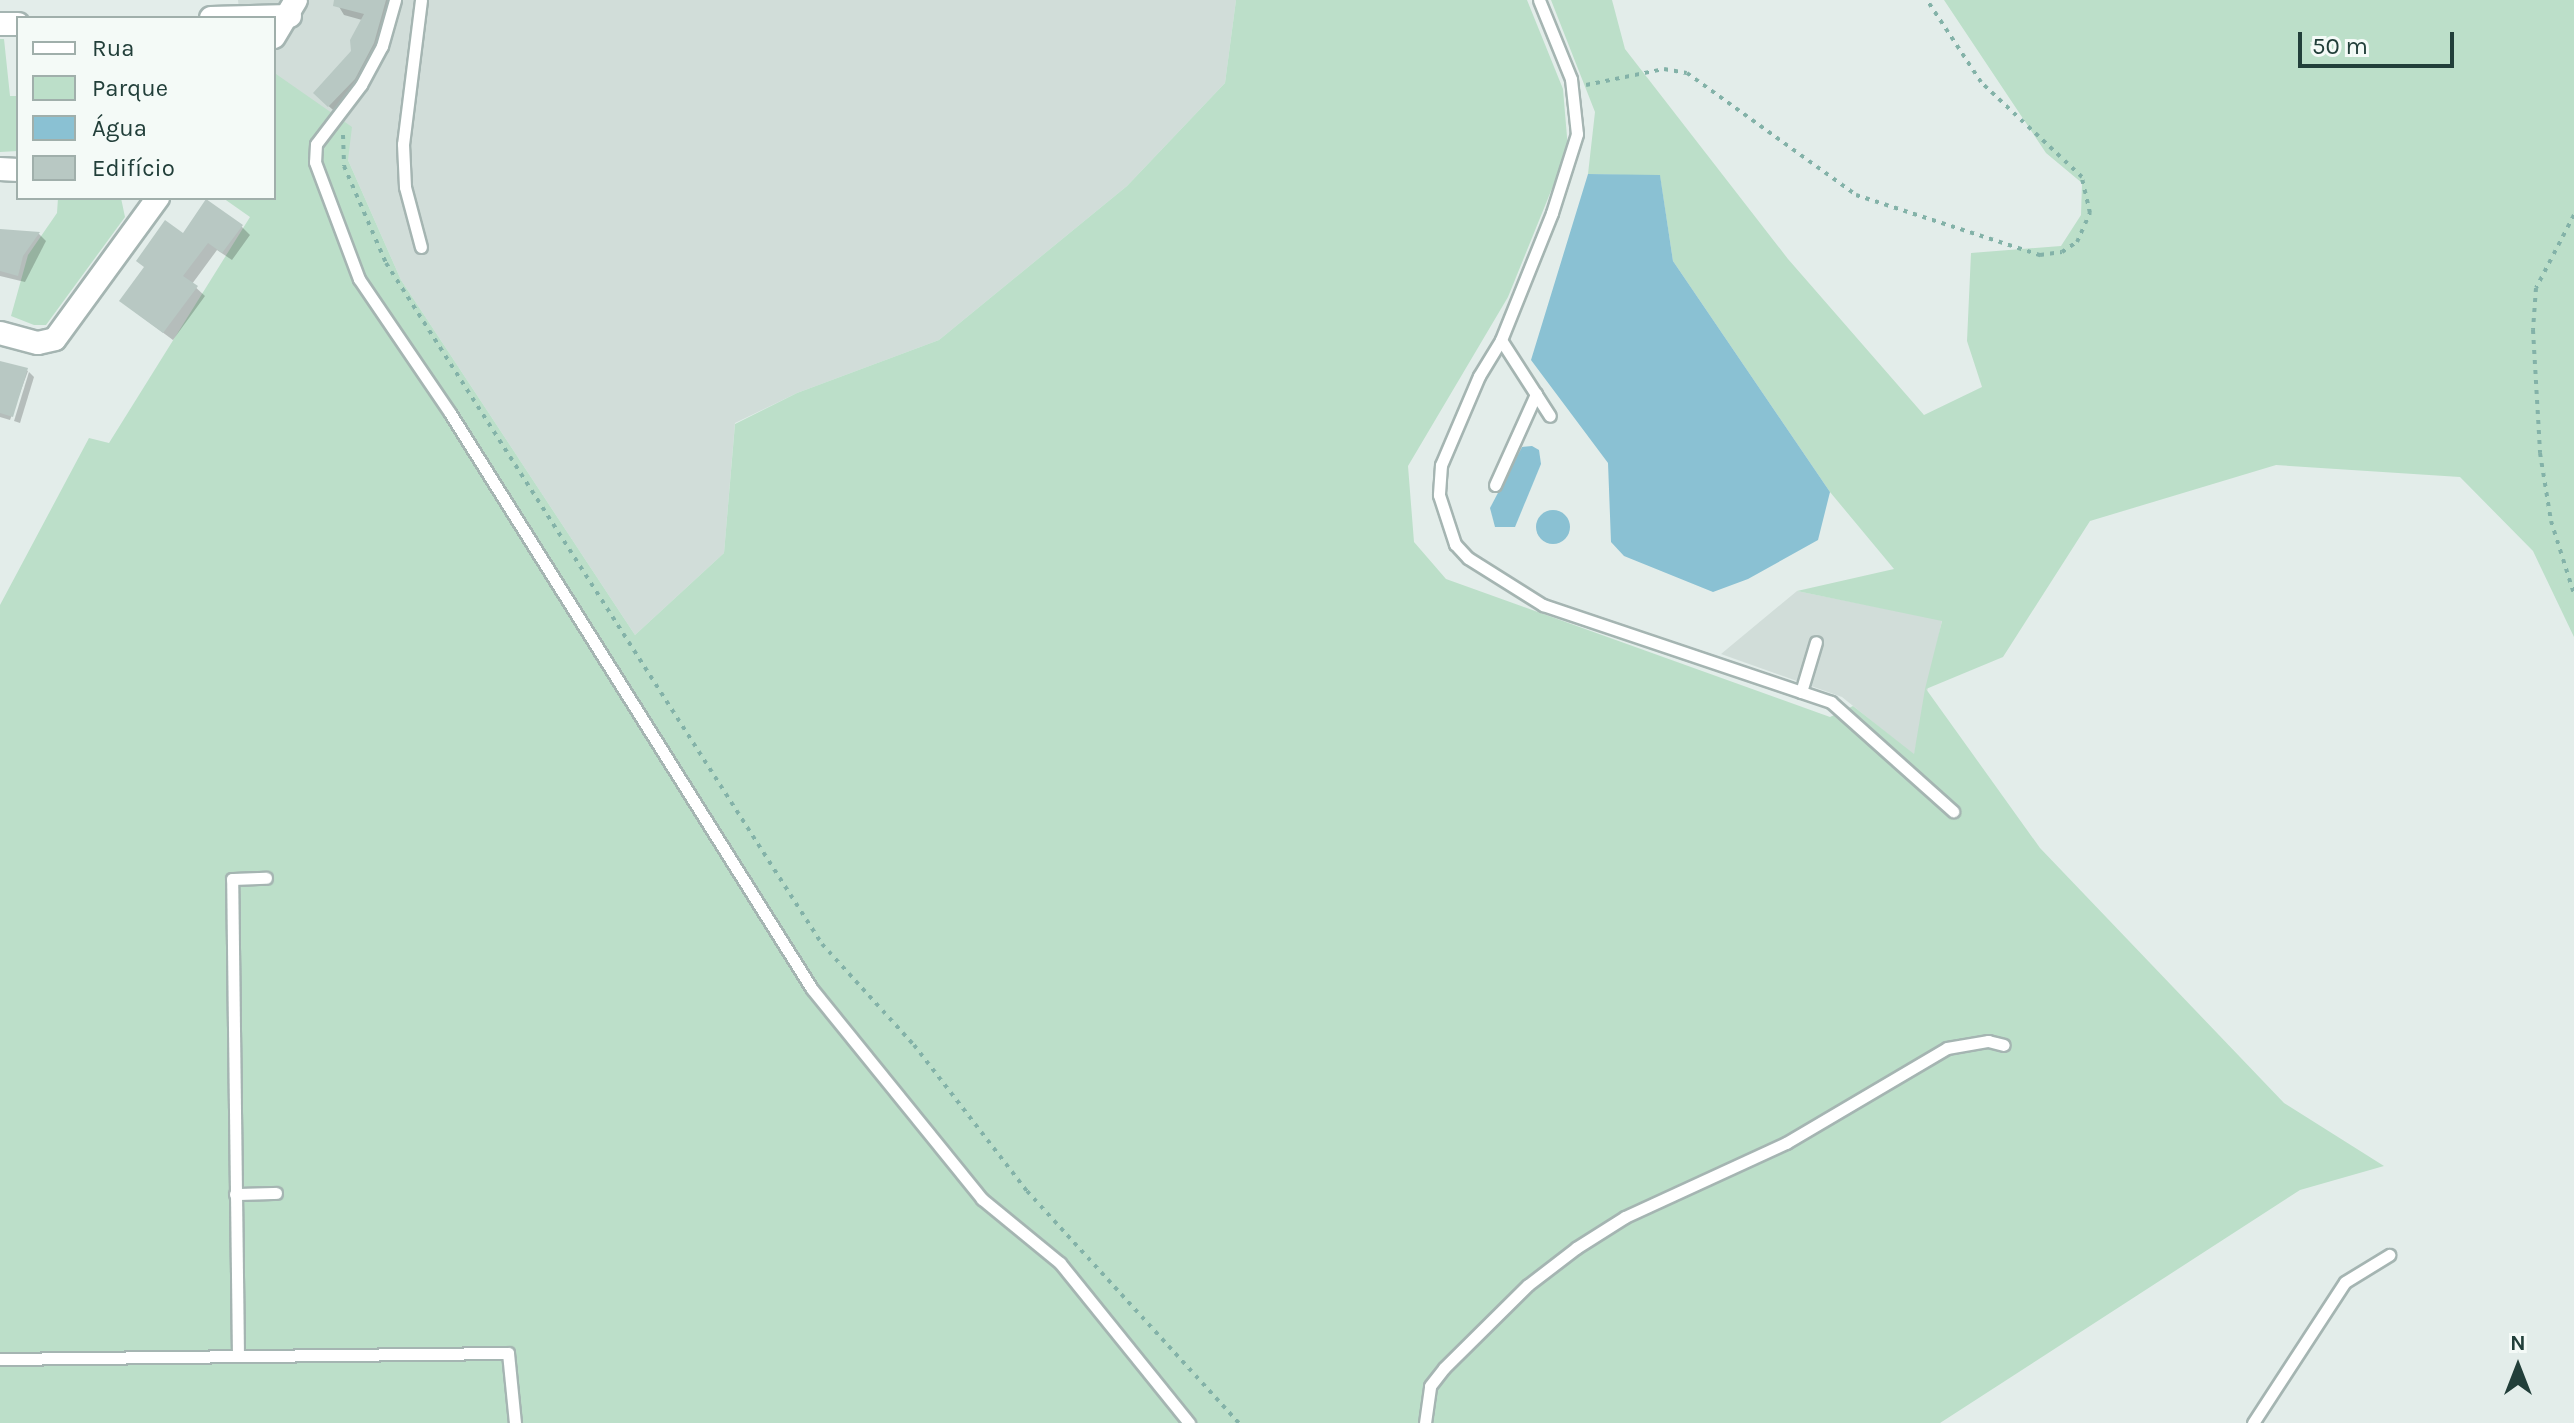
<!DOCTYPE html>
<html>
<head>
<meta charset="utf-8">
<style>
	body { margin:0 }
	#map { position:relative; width:2574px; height:1423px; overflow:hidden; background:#e3edea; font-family:Karla,sans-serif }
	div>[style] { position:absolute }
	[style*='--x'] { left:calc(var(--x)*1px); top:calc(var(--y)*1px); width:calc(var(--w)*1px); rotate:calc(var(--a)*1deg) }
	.built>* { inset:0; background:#d1ddd9 }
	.green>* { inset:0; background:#bcdfc9 }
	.water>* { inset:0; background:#8ac1d3 }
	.round { border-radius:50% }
	.shadow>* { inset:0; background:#0003 }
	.building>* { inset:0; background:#b8c8c3 }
	.path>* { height:4px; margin-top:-2px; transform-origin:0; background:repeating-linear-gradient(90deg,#83b2a8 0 4px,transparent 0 10px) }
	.roads { filter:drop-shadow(2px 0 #a5b5b2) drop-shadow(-2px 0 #a5b5b2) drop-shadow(0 2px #a5b5b2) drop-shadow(0 -2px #a5b5b2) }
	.service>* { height:11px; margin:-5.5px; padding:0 5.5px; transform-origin:5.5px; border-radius:5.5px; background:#fff }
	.minor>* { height:22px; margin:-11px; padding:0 11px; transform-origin:11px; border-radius:11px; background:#fff }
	span { translate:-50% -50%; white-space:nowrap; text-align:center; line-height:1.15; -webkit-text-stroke:7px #f4faf7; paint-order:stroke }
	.legend { position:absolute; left:16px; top:16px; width:260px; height:184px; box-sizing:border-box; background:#f4faf7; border:2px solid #a0afab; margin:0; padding:10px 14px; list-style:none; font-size:24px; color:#223f3a }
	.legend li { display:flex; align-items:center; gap:16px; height:40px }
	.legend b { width:40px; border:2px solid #a0afab }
	.north { position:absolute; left:2478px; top:1327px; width:80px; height:80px; -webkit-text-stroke:6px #f4faf7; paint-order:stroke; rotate:0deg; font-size:22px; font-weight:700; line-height:32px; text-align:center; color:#223f3a }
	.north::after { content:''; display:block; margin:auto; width:28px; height:36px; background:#223f3a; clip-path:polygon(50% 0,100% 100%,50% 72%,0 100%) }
	.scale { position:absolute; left:2298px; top:32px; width:156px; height:36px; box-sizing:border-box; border:4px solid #223f3a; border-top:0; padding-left:10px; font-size:24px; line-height:28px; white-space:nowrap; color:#223f3a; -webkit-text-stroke:6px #f4faf7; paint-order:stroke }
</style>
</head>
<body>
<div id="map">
	<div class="built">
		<i style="clip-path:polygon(238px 0,1236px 0,1225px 83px,1127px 186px,939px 340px,797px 393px,735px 423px,724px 553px,635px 635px,401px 280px,348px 160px,0 1423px,274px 198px,274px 18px,240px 18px)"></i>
		<i style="clip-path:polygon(1797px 591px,1942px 620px,1914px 755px,1842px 697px,1721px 654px)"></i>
	</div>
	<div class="green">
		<i style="clip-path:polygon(1236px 0,1527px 0,1563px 89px,1568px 149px,1508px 297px,1408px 466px,1414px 542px,1446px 579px,1830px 717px,1853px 706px,1914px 754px,1925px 689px,1942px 621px,1797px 591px,1894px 569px,1830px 492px,1673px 261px,1660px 176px,1588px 174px,1595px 112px,1551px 0,1612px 0,1625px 49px,1788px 259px,1924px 415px,1982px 387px,1967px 341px,1971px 253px,2061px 246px,2081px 215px,2082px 183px,2046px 153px,1944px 0,2574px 0,2574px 637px,2533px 551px,2460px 477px,2276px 465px,2090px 521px,2003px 657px,1926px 689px,2040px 848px,2284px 1103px,2384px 1166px,2300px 1190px,1940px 1423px,0 1423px,0 605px,89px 438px,109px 443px,250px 217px,223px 198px,274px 198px,276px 74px,352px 127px,348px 160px,401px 280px,635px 635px,724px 553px,735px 424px,797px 393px,939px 340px,1127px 186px,1225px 83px)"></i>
		<i style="clip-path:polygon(0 39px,4px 39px,10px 96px,18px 96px,18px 151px,0 152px)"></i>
		<i style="clip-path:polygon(58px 198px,121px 198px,125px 217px,46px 325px,34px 325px,11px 316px,28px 255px,57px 213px)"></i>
	</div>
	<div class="water">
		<i style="clip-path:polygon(1588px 174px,1660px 175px,1673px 261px,1830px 492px,1818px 540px,1748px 579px,1713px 592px,1624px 556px,1611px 542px,1608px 463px,1531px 360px)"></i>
		<i style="clip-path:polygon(1532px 446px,1539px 450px,1541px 464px,1515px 527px,1495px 527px,1490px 508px,1522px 447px)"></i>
		<i class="round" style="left:1536px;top:510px;width:34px;height:34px"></i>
	</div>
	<div class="shadow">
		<i style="clip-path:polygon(335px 0,398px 0,384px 53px,339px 115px,325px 103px,353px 51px,362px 20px,344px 15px)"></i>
		<i style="clip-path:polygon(241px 226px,250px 235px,232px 260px,217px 250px,192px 284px,205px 296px,173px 340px,131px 309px,183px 236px)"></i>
		<i style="clip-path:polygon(39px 234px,46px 241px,25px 282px,0 276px,0 235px)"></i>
		<i style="clip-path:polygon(0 362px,28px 371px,10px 420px,0 417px)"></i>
		<i style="clip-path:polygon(29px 372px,34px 377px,20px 423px,14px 421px)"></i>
	</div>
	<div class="building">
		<i style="clip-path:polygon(334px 0,386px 0,374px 43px,355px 79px,328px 107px,313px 93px,351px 51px,350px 40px,364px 14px,333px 6px)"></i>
		<i style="clip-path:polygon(206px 199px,243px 225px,222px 253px,208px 243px,183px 276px,198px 286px,163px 333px,119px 301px,144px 267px,136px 261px,165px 220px,183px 233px)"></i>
		<i style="clip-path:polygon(0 229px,40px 232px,23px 256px,18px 276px,0 271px)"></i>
		<i style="clip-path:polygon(0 361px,28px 368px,13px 417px,0 413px)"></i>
	</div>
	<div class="path">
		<i style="--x:1586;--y:85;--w:80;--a:-11.6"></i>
		<i style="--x:1664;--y:69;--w:23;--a:10"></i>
		<i style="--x:1687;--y:73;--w:208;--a:35.8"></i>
		<i style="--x:1856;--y:195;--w:194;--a:18.1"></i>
		<i style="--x:2040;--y:255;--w:22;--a:-8"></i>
		<i style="--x:2062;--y:252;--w:18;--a:-34"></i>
		<i style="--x:2077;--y:242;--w:32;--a:-66"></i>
		<i style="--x:2090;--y:213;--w:37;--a:-103"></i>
		<i style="--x:2082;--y:177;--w:139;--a:-136.8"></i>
		<i style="--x:1981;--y:82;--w:98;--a:-123.4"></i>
		<i style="--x:343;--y:135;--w:31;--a:88"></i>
		<i style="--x:344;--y:166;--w:106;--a:66.6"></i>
		<i style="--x:386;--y:263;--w:809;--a:57.37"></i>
		<i style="--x:822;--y:944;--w:137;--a:47.7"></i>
		<i style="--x:914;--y:1045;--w:185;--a:52.3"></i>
		<i style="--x:1027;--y:1191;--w:314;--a:47.6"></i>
		<i style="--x:2574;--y:215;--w:82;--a:117.5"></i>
		<i style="--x:2536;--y:288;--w:42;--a:94.1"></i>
		<i style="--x:2533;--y:330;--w:123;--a:86.7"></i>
		<i style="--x:2540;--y:453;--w:69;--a:80.8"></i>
		<i style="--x:2551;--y:521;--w:77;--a:72.5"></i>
	</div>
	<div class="roads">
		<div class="service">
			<i style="--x:395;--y:0;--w:48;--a:105.8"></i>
			<i style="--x:382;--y:46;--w:44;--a:118.3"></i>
			<i style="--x:361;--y:85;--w:74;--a:127.3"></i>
			<i style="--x:316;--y:144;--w:18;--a:93"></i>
			<i style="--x:315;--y:162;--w:125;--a:69.4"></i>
			<i style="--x:359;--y:279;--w:162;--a:55.8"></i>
			<i style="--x:450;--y:413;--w:680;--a:57.85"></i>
			<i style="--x:812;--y:989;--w:270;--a:51"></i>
			<i style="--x:982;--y:1199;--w:101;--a:39.4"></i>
			<i style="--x:1060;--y:1263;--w:206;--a:51.1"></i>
			<i style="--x:421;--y:0;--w:145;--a:97.1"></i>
			<i style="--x:403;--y:144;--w:43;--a:87.3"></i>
			<i style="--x:405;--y:187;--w:62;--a:75.1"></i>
			<i style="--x:1539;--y:0;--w:85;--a:67.9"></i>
			<i style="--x:1571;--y:79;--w:55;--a:83.8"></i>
			<i style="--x:1577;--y:134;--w:83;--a:107.6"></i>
			<i style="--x:1552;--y:213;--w:137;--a:111.9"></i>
			<i style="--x:1501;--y:340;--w:42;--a:121.4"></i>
			<i style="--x:1479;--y:376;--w:97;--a:113.1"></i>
			<i style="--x:1441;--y:465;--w:30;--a:94"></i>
			<i style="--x:1439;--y:495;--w:52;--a:71.9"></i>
			<i style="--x:1455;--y:544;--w:19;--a:47"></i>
			<i style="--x:1468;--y:558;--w:89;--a:32.1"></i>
			<i style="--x:1543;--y:605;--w:304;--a:18.6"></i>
			<i style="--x:1831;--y:702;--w:164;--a:41.8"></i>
			<i style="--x:1501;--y:340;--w:90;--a:57.2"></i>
			<i style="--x:1495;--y:485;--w:100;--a:-65.7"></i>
			<i style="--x:1801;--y:692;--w:52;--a:-73.3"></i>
			<i style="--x:235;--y:1194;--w:41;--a:-1.4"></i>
			<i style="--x:238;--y:1356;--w:477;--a:-90.7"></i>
			<i style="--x:232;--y:879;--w:34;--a:-2"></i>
			<i style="--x:0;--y:1359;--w:508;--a:-0.68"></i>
			<i style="--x:508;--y:1353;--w:70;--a:84.3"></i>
			<i style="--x:1425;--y:1423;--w:37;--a:-82"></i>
			<i style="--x:1430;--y:1386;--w:23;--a:-52"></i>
			<i style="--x:1444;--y:1368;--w:118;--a:-44.7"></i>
			<i style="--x:1528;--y:1285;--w:61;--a:-37.6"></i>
			<i style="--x:1576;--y:1248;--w:58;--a:-32.3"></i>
			<i style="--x:1625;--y:1217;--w:177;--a:-24.7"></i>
			<i style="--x:1786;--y:1143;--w:187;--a:-30.5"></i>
			<i style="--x:1947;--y:1048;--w:42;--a:-9.7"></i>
			<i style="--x:1988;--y:1041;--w:16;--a:14"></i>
			<i style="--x:2253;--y:1423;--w:168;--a:-56.9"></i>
			<i style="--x:2345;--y:1282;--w:52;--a:-31.5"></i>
		</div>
		<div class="minor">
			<i style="--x:211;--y:18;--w:79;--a:-1.5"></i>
			<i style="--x:0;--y:24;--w:18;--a:0"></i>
			<i style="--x:274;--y:37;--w:43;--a:-59.3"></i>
			<i style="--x:0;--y:169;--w:18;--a:3"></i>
			<i style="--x:0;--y:333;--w:39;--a:15"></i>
			<i style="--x:38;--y:343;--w:17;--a:-13"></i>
			<i style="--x:55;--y:339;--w:175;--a:-53.9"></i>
		</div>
	</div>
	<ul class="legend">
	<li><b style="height:10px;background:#fff"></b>Rua</li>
	<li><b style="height:22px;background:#bcdfc9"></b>Parque</li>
	<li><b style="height:22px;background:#8ac1d3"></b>Água</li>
	<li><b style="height:22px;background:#b8c8c3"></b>Edifício</li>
	</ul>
	<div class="north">N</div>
	<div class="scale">50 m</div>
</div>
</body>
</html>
